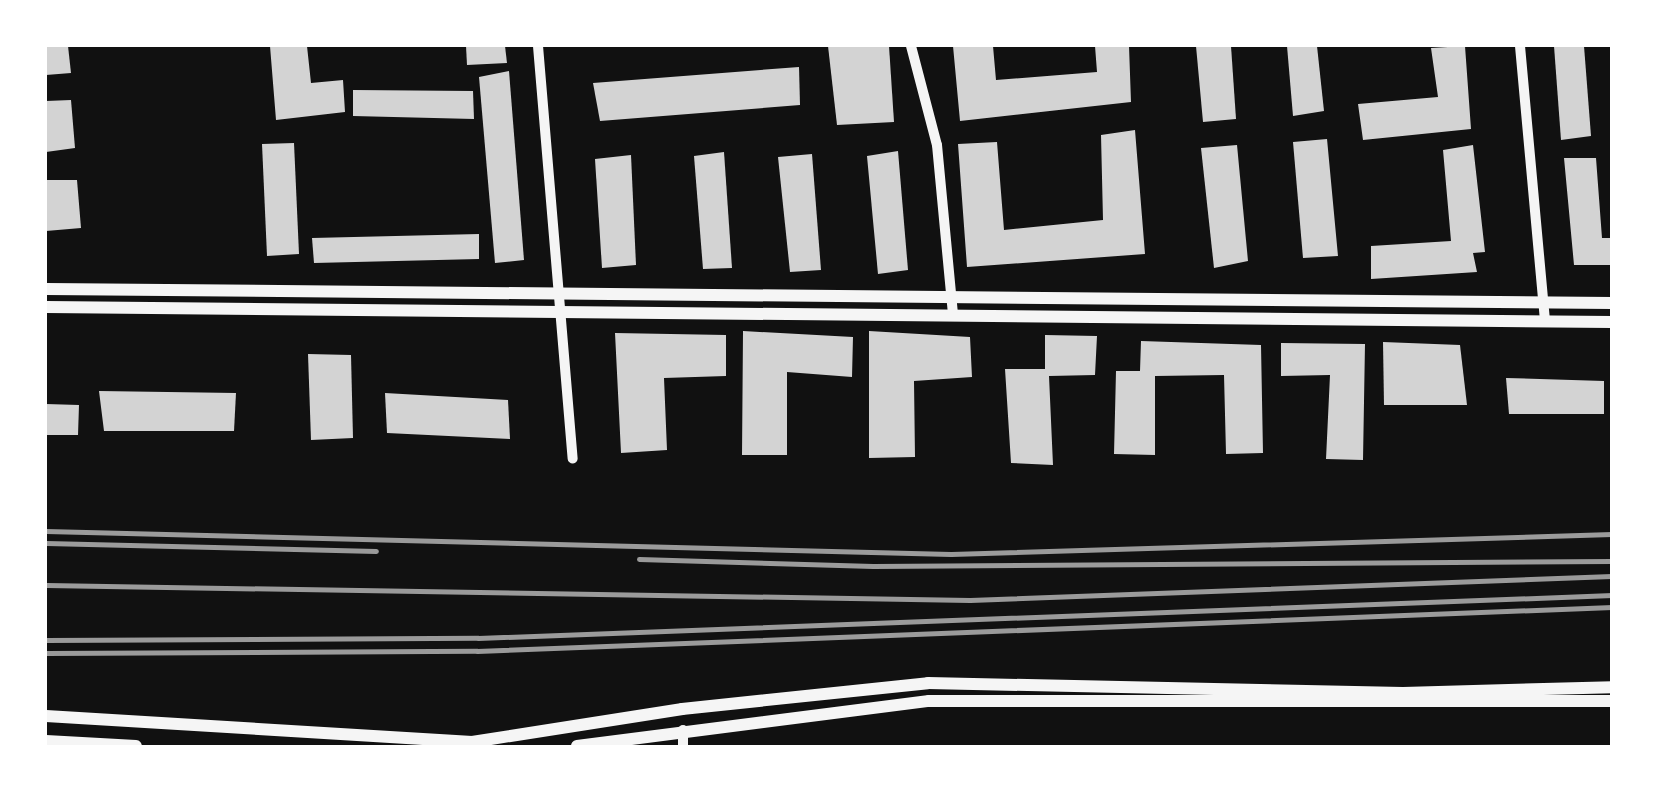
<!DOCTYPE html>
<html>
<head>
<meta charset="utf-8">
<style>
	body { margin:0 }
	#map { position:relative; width:1657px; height:792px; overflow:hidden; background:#111; font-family:"Exo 2",sans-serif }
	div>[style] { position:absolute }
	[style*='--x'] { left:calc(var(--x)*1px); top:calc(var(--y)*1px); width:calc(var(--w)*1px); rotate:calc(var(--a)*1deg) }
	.building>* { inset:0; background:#d3d3d3 }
	.tertiary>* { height:10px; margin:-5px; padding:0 5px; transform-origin:5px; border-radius:5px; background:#f5f5f5 }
	.secondary>* { height:12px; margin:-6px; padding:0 6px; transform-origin:6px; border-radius:6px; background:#f5f5f5 }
	.rail>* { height:5px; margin:-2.5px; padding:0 2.5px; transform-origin:2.5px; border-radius:2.5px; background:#9a9a9a }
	span { translate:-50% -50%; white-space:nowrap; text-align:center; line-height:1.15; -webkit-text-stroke:5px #fff; paint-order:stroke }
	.frame { position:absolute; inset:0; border:47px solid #fff; pointer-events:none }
</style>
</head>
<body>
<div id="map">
	<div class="building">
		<i style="clip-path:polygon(46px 46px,68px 46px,71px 73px,46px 75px)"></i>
		<i style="clip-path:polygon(270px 46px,307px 46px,311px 83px,343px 80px,345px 112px,276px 120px)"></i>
		<i style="clip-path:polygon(466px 46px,505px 46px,507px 63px,467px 65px)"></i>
		<i style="clip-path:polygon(828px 46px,889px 46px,894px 122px,837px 125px)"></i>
		<i style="clip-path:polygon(953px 46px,993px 46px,996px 80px,1097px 72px,1095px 46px,1129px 46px,1131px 102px,960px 121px)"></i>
		<i style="clip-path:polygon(1196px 46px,1231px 46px,1236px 119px,1203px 122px)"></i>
		<i style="clip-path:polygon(1287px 46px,1317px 46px,1324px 111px,1293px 116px)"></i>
		<i style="clip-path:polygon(1465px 46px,1471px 129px,1363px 140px,1358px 104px,1438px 97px,1431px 48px)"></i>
		<i style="clip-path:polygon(1554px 46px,1584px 46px,1591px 136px,1561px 140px)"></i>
		<i style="clip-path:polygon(799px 67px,800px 105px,600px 121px,593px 83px)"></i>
		<i style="clip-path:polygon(509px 71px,524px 260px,495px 263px,479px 77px)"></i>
		<i style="clip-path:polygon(353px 90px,473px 91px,474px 119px,353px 116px)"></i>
		<i style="clip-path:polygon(71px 100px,75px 148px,46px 152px,46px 101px)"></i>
		<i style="clip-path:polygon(1135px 130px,1145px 254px,967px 267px,958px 144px,997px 142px,1004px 230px,1103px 220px,1101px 135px)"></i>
		<i style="clip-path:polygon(1327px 139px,1338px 256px,1303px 258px,1293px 142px)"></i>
		<i style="clip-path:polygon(294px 143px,299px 254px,267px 256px,262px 144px)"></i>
		<i style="clip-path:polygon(1237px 145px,1248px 261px,1214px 268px,1201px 148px)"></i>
		<i style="clip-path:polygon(1473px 145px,1485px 252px,1473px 253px,1477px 272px,1371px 279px,1371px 246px,1451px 241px,1443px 150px)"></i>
		<i style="clip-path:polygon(898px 151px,908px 270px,878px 274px,867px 156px)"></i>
		<i style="clip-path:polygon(724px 152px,732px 268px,703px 269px,694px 156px)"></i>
		<i style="clip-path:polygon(812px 154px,821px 270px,790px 272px,778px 157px)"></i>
		<i style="clip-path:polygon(631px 155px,636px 265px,602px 268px,595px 159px)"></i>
		<i style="clip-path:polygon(1564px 158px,1596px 158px,1602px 238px,1612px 238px,1612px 265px,1574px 265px)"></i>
		<i style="clip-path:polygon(46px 180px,77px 180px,81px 228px,46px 231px)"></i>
		<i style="clip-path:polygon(479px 234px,479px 259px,314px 263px,312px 238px)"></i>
		<i style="clip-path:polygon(743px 331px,853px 337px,852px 377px,787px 372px,787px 455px,742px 455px)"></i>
		<i style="clip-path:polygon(869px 331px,970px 337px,972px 377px,914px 381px,915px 457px,869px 458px)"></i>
		<i style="clip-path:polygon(615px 333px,726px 335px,726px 376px,664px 378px,667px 450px,621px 453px)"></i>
		<i style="clip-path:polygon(1045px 335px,1097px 336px,1095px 375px,1049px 376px,1053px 465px,1011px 463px,1005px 369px,1045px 369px)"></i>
		<i style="clip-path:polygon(1141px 341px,1261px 345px,1263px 453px,1226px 454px,1224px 375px,1155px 376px,1155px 455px,1114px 454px,1116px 371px,1140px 371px)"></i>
		<i style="clip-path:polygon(1383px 342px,1460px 345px,1467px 405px,1384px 405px)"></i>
		<i style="clip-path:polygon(1281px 343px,1365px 344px,1363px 460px,1326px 459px,1330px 375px,1281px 376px)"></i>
		<i style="clip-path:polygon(308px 354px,351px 355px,353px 438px,311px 440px)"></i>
		<i style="clip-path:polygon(1506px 378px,1604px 381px,1604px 414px,1509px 414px)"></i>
		<i style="clip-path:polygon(99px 391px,236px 393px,234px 431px,104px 431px)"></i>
		<i style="clip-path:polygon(385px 393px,508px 400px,510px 439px,387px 433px)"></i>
		<i style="clip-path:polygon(46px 404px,79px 405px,78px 435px,46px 435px)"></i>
	</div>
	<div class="tertiary">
		<i style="--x:538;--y:46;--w:414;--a:85.2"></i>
		<i style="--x:911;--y:46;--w:102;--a:75.3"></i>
		<i style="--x:937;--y:145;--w:171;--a:84.6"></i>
		<i style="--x:1520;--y:46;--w:275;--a:84.8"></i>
		<i style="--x:683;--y:746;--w:16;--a:-90"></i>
	</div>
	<div class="secondary">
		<i style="--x:46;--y:289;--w:1566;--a:0.51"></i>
		<i style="--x:46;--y:307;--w:1566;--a:0.55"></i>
		<i style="--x:46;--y:716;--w:427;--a:3.5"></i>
		<i style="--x:472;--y:742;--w:213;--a:-8.9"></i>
		<i style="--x:682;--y:709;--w:247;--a:-6"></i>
		<i style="--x:928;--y:683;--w:475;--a:1.2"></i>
		<i style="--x:1403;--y:693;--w:209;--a:-1.6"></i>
		<i style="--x:46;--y:741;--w:90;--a:3.2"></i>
		<i style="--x:577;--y:746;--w:355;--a:-7.3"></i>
		<i style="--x:929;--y:701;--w:683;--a:0"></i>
	</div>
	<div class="rail">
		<i style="--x:46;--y:531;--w:905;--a:1.46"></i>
		<i style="--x:951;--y:554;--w:661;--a:-1.73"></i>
		<i style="--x:46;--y:543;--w:330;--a:1.4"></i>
		<i style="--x:639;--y:559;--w:234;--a:1.7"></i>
		<i style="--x:873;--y:566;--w:739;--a:-0.39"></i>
		<i style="--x:46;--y:585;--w:924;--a:0.93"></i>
		<i style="--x:970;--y:600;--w:642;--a:-2.14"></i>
		<i style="--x:46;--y:640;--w:432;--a:-0.3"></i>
		<i style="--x:478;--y:638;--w:1135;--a:-2.17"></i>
		<i style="--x:46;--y:653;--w:431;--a:-0.3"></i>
		<i style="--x:477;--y:651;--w:1136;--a:-2.22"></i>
	</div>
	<div class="frame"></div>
</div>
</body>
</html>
